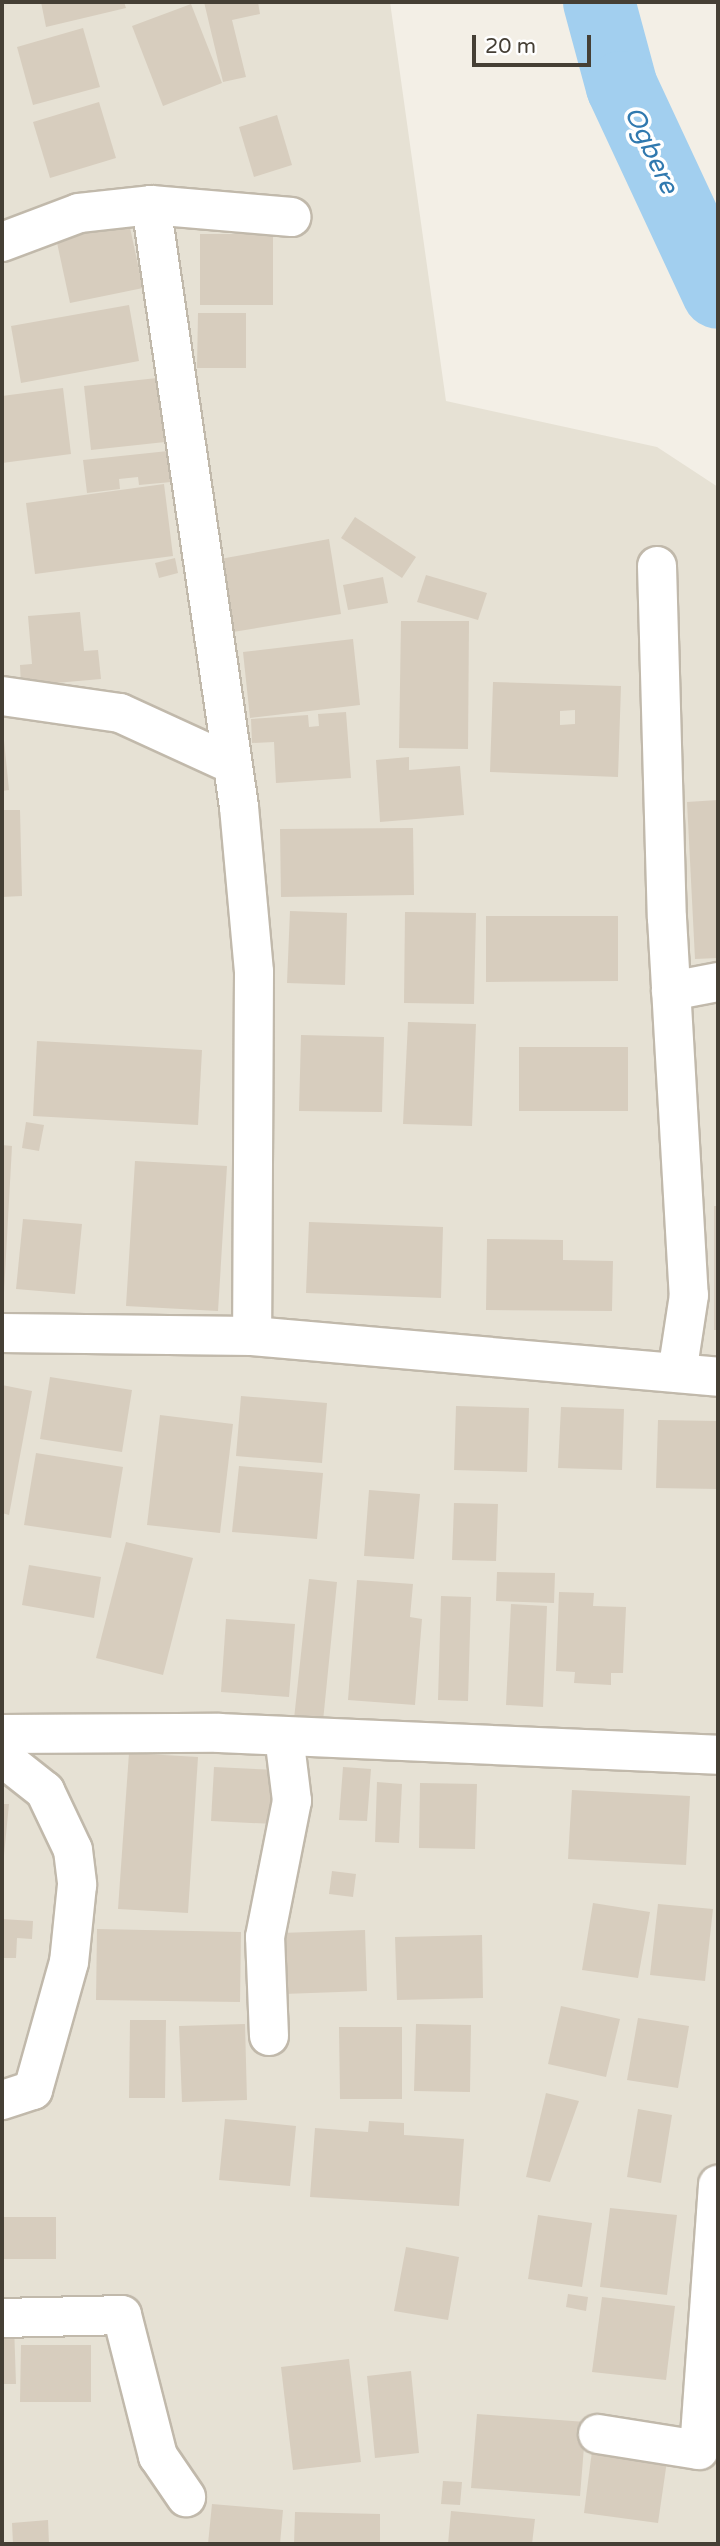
<!DOCTYPE html>
<html>
<head>
<meta charset="utf-8">
<style>
	body { margin:0 }
	#map { position:relative; width:720px; height:2546px; overflow:hidden; background:#f3efe6; font-family:"Varela Round",sans-serif }
	div>[style] { position:absolute }
	[style*='--x'] { left:calc(var(--x)*1px); top:calc(var(--y)*1px); width:calc(var(--w)*1px); rotate:calc(var(--a)*1deg) }
	.residential>* { inset:0; background:#e6e1d4 }
	.river>* { height:72px; margin:-36px; padding:0 36px; transform-origin:36px; border-radius:36px; background:#a2cfef }
	.building>* { inset:0; background:#d7cdbe }
	.roads { filter:drop-shadow(2px 0 #c1b9ab) drop-shadow(-2px 0 #c1b9ab) drop-shadow(0 2px #c1b9ab) drop-shadow(0 -2px #c1b9ab) }
	.street>* { height:38px; margin:-19px; padding:0 19px; transform-origin:19px; border-radius:19px; background:#fff }
	span { translate:-50% -50%; white-space:nowrap; text-align:center; line-height:1.15; -webkit-text-stroke:7px #fff; paint-order:stroke }
	.water-label { font-size:26px; color:#3079af; font-style:italic }
	.frame { position:absolute; inset:0; border:4px solid #453f35; pointer-events:none }
	.scale { position:absolute; left:472px; top:35px; width:119px; height:32px; box-sizing:border-box; border:4px solid #453f35; border-top:0; padding-left:9px; font-size:21px; line-height:24px; white-space:nowrap; color:#453f35; -webkit-text-stroke:5px #fff; paint-order:stroke }
</style>
</head>
<body>
<div id="map">
	<div class="residential">
		<i style="clip-path:polygon(2px 2px,390px 2px,446px 401px,657px 447px,718px 487px,718px 2544px,2px 2544px)"></i>
	</div>
	<div class="river">
		<i style="--x:599;--y:2;--w:88;--a:74.9"></i>
		<i style="--x:622;--y:87;--w:227;--a:65"></i>
	</div>
	<div class="building">
		<i style="clip-path:polygon(41px 2px,124px 2px,126px 8px,46px 27px)"></i>
		<i style="clip-path:polygon(204px 2px,258px 2px,260px 14px,232px 20px,246px 77px,223px 82px)"></i>
		<i style="clip-path:polygon(191px 4px,222px 83px,163px 106px,132px 26px)"></i>
		<i style="clip-path:polygon(83px 28px,100px 87px,33px 105px,17px 47px)"></i>
		<i style="clip-path:polygon(99px 102px,116px 158px,50px 178px,33px 122px)"></i>
		<i style="clip-path:polygon(277px 115px,292px 165px,254px 177px,239px 127px)"></i>
		<i style="clip-path:polygon(129px 223px,143px 288px,70px 303px,56px 238px)"></i>
		<i style="clip-path:polygon(200px 234px,273px 234px,273px 305px,200px 305px)"></i>
		<i style="clip-path:polygon(129px 305px,139px 361px,21px 383px,11px 326px)"></i>
		<i style="clip-path:polygon(198px 313px,246px 313px,246px 368px,197px 368px)"></i>
		<i style="clip-path:polygon(157px 378px,165px 442px,91px 450px,84px 386px)"></i>
		<i style="clip-path:polygon(63px 388px,71px 454px,2px 463px,2px 396px)"></i>
		<i style="clip-path:polygon(168px 451px,171px 482px,139px 485px,138px 477px,119px 479px,120px 489px,87px 493px,83px 460px)"></i>
		<i style="clip-path:polygon(164px 484px,173px 556px,35px 574px,26px 503px)"></i>
		<i style="clip-path:polygon(355px 517px,416px 557px,402px 578px,341px 538px)"></i>
		<i style="clip-path:polygon(329px 539px,341px 614px,233px 632px,220px 559px)"></i>
		<i style="clip-path:polygon(175px 558px,178px 573px,159px 578px,155px 563px)"></i>
		<i style="clip-path:polygon(426px 575px,487px 593px,478px 620px,417px 602px)"></i>
		<i style="clip-path:polygon(383px 577px,388px 603px,348px 610px,343px 585px)"></i>
		<i style="clip-path:polygon(80px 612px,84px 651px,98px 650px,101px 679px,21px 686px,20px 665px,32px 664px,28px 616px)"></i>
		<i style="clip-path:polygon(401px 621px,469px 621px,468px 749px,399px 748px)"></i>
		<i style="clip-path:polygon(353px 639px,360px 705px,250px 718px,243px 652px)"></i>
		<i style="clip-path:polygon(evenodd,493px 682px,621px 686px,618px 777px,490px 772px,493px 682px,575px 710px,575px 724px,560px 725px,560px 711px,575px 710px)"></i>
		<i style="clip-path:polygon(346px 712px,351px 778px,276px 783px,274px 742px,252px 743px,251px 719px,308px 715px,309px 727px,319px 726px,318px 714px)"></i>
		<i style="clip-path:polygon(2px 721px,9px 790px,2px 791px)"></i>
		<i style="clip-path:polygon(409px 757px,409px 770px,460px 766px,464px 815px,380px 822px,376px 760px)"></i>
		<i style="clip-path:polygon(718px 800px,718px 958px,695px 959px,687px 802px)"></i>
		<i style="clip-path:polygon(2px 810px,20px 810px,22px 896px,2px 897px)"></i>
		<i style="clip-path:polygon(413px 828px,414px 895px,281px 897px,280px 829px)"></i>
		<i style="clip-path:polygon(290px 911px,347px 913px,345px 985px,287px 983px)"></i>
		<i style="clip-path:polygon(405px 912px,476px 913px,474px 1004px,404px 1003px)"></i>
		<i style="clip-path:polygon(486px 916px,618px 916px,618px 981px,486px 982px)"></i>
		<i style="clip-path:polygon(408px 1022px,476px 1024px,472px 1126px,403px 1124px)"></i>
		<i style="clip-path:polygon(301px 1035px,384px 1037px,382px 1112px,299px 1111px)"></i>
		<i style="clip-path:polygon(37px 1041px,202px 1050px,198px 1125px,33px 1116px)"></i>
		<i style="clip-path:polygon(519px 1047px,628px 1047px,628px 1111px,519px 1111px)"></i>
		<i style="clip-path:polygon(26px 1122px,44px 1125px,39px 1151px,22px 1148px)"></i>
		<i style="clip-path:polygon(2px 1145px,12px 1146px,4px 1292px,2px 1292px)"></i>
		<i style="clip-path:polygon(135px 1161px,227px 1166px,218px 1311px,126px 1306px)"></i>
		<i style="clip-path:polygon(714px 1206px,718px 1206px,718px 1330px,714px 1330px)"></i>
		<i style="clip-path:polygon(23px 1219px,82px 1224px,75px 1294px,16px 1289px)"></i>
		<i style="clip-path:polygon(309px 1222px,443px 1227px,441px 1298px,306px 1293px)"></i>
		<i style="clip-path:polygon(487px 1239px,563px 1240px,563px 1260px,613px 1261px,612px 1311px,486px 1310px)"></i>
		<i style="clip-path:polygon(50px 1377px,132px 1390px,122px 1452px,40px 1439px)"></i>
		<i style="clip-path:polygon(2px 1385px,32px 1391px,9px 1515px,2px 1513px)"></i>
		<i style="clip-path:polygon(241px 1396px,327px 1403px,322px 1463px,236px 1456px)"></i>
		<i style="clip-path:polygon(456px 1406px,529px 1408px,527px 1472px,454px 1470px)"></i>
		<i style="clip-path:polygon(561px 1407px,624px 1409px,622px 1470px,558px 1468px)"></i>
		<i style="clip-path:polygon(160px 1415px,233px 1424px,220px 1533px,147px 1525px)"></i>
		<i style="clip-path:polygon(658px 1420px,718px 1421px,718px 1489px,656px 1488px)"></i>
		<i style="clip-path:polygon(36px 1453px,123px 1467px,111px 1538px,24px 1525px)"></i>
		<i style="clip-path:polygon(239px 1466px,323px 1473px,317px 1539px,232px 1532px)"></i>
		<i style="clip-path:polygon(369px 1490px,420px 1494px,414px 1559px,364px 1556px)"></i>
		<i style="clip-path:polygon(454px 1503px,498px 1504px,496px 1561px,452px 1560px)"></i>
		<i style="clip-path:polygon(126px 1542px,193px 1558px,163px 1675px,96px 1658px)"></i>
		<i style="clip-path:polygon(29px 1565px,101px 1577px,94px 1618px,22px 1605px)"></i>
		<i style="clip-path:polygon(497px 1572px,555px 1573px,554px 1603px,496px 1601px)"></i>
		<i style="clip-path:polygon(309px 1579px,337px 1582px,323px 1721px,294px 1719px)"></i>
		<i style="clip-path:polygon(357px 1580px,413px 1584px,410px 1617px,422px 1619px,415px 1705px,348px 1700px)"></i>
		<i style="clip-path:polygon(559px 1592px,594px 1593px,593px 1606px,626px 1607px,623px 1673px,611px 1673px,611px 1685px,574px 1683px,575px 1672px,556px 1671px)"></i>
		<i style="clip-path:polygon(441px 1596px,471px 1597px,468px 1701px,438px 1700px)"></i>
		<i style="clip-path:polygon(511px 1604px,547px 1606px,543px 1707px,506px 1705px)"></i>
		<i style="clip-path:polygon(226px 1619px,295px 1624px,289px 1697px,221px 1692px)"></i>
		<i style="clip-path:polygon(129px 1753px,198px 1757px,188px 1913px,118px 1909px)"></i>
		<i style="clip-path:polygon(214px 1767px,278px 1770px,274px 1824px,211px 1821px)"></i>
		<i style="clip-path:polygon(343px 1767px,371px 1769px,367px 1821px,339px 1820px)"></i>
		<i style="clip-path:polygon(377px 1782px,402px 1784px,399px 1843px,375px 1842px)"></i>
		<i style="clip-path:polygon(420px 1783px,477px 1784px,475px 1849px,419px 1848px)"></i>
		<i style="clip-path:polygon(572px 1790px,690px 1796px,686px 1865px,568px 1859px)"></i>
		<i style="clip-path:polygon(2px 1804px,9px 1804px,4px 1855px,2px 1855px)"></i>
		<i style="clip-path:polygon(332px 1871px,356px 1874px,353px 1897px,329px 1894px)"></i>
		<i style="clip-path:polygon(593px 1903px,650px 1912px,638px 1978px,582px 1970px)"></i>
		<i style="clip-path:polygon(658px 1904px,713px 1909px,705px 1981px,650px 1975px)"></i>
		<i style="clip-path:polygon(2px 1919px,33px 1921px,32px 1939px,17px 1938px,16px 1958px,2px 1958px)"></i>
		<i style="clip-path:polygon(97px 1929px,241px 1932px,240px 2002px,96px 2000px)"></i>
		<i style="clip-path:polygon(365px 1930px,367px 1991px,283px 1994px,281px 1933px)"></i>
		<i style="clip-path:polygon(482px 1935px,483px 1998px,397px 2000px,395px 1937px)"></i>
		<i style="clip-path:polygon(561px 2006px,620px 2019px,606px 2077px,548px 2064px)"></i>
		<i style="clip-path:polygon(638px 2018px,689px 2026px,678px 2088px,627px 2080px)"></i>
		<i style="clip-path:polygon(130px 2020px,166px 2020px,165px 2098px,129px 2098px)"></i>
		<i style="clip-path:polygon(245px 2024px,247px 2100px,182px 2102px,179px 2026px)"></i>
		<i style="clip-path:polygon(416px 2024px,471px 2025px,470px 2092px,414px 2091px)"></i>
		<i style="clip-path:polygon(339px 2027px,402px 2027px,402px 2099px,340px 2099px)"></i>
		<i style="clip-path:polygon(546px 2093px,579px 2101px,550px 2182px,526px 2177px)"></i>
		<i style="clip-path:polygon(638px 2109px,672px 2115px,661px 2183px,627px 2177px)"></i>
		<i style="clip-path:polygon(225px 2119px,296px 2126px,290px 2186px,219px 2180px)"></i>
		<i style="clip-path:polygon(369px 2121px,404px 2123px,404px 2135px,464px 2139px,459px 2206px,310px 2197px,315px 2128px,368px 2132px)"></i>
		<i style="clip-path:polygon(610px 2208px,677px 2215px,667px 2295px,600px 2287px)"></i>
		<i style="clip-path:polygon(538px 2215px,592px 2223px,582px 2287px,528px 2279px)"></i>
		<i style="clip-path:polygon(2px 2217px,56px 2217px,56px 2259px,2px 2259px)"></i>
		<i style="clip-path:polygon(406px 2247px,459px 2257px,448px 2320px,394px 2311px)"></i>
		<i style="clip-path:polygon(568px 2294px,588px 2297px,586px 2311px,566px 2307px)"></i>
		<i style="clip-path:polygon(602px 2297px,675px 2306px,666px 2380px,592px 2372px)"></i>
		<i style="clip-path:polygon(14px 2325px,16px 2384px,2px 2384px,2px 2326px)"></i>
		<i style="clip-path:polygon(21px 2345px,91px 2345px,91px 2402px,20px 2402px)"></i>
		<i style="clip-path:polygon(349px 2359px,361px 2462px,293px 2470px,281px 2367px)"></i>
		<i style="clip-path:polygon(411px 2371px,419px 2453px,375px 2458px,367px 2376px)"></i>
		<i style="clip-path:polygon(477px 2414px,586px 2422px,580px 2496px,471px 2488px)"></i>
		<i style="clip-path:polygon(592px 2451px,667px 2461px,658px 2523px,584px 2513px)"></i>
		<i style="clip-path:polygon(443px 2481px,462px 2482px,460px 2505px,441px 2504px)"></i>
		<i style="clip-path:polygon(212px 2504px,283px 2510px,280px 2544px,208px 2544px)"></i>
		<i style="clip-path:polygon(451px 2511px,535px 2519px,532px 2544px,448px 2544px)"></i>
		<i style="clip-path:polygon(295px 2512px,380px 2514px,380px 2544px,294px 2544px)"></i>
		<i style="clip-path:polygon(48px 2520px,49px 2544px,13px 2544px,12px 2523px)"></i>
	</div>
	<div class="roads">
		<div class="street">
			<i style="--x:151;--y:205;--w:608;--a:81.68"></i>
			<i style="--x:239;--y:807;--w:166;--a:84.8"></i>
			<i style="--x:254;--y:972;--w:364;--a:90.3"></i>
			<i style="--x:2;--y:242;--w:82;--a:-20.6"></i>
			<i style="--x:79;--y:213;--w:72;--a:-6.3"></i>
			<i style="--x:151;--y:205;--w:141;--a:4.9"></i>
			<i style="--x:657;--y:566;--w:352;--a:88.4"></i>
			<i style="--x:667;--y:918;--w:378;--a:86.7"></i>
			<i style="--x:689;--y:1295;--w:79;--a:98.7"></i>
			<i style="--x:2;--y:696;--w:119;--a:8.2"></i>
			<i style="--x:120;--y:713;--w:120;--a:24.6"></i>
			<i style="--x:671;--y:991;--w:48;--a:-10.8"></i>
			<i style="--x:2;--y:1333;--w:250;--a:0.7"></i>
			<i style="--x:252;--y:1336;--w:468;--a:5"></i>
			<i style="--x:2;--y:1734;--w:217;--a:-0.3"></i>
			<i style="--x:219;--y:1733;--w:499;--a:2.5"></i>
			<i style="--x:2;--y:1757;--w:55;--a:38.3"></i>
			<i style="--x:45;--y:1791;--w:65;--a:64.6"></i>
			<i style="--x:73;--y:1850;--w:35;--a:83"></i>
			<i style="--x:77;--y:1885;--w:77;--a:95.9"></i>
			<i style="--x:69;--y:1962;--w:133;--a:105.7"></i>
			<i style="--x:33;--y:2090;--w:33;--a:162"></i>
			<i style="--x:269;--y:2036;--w:99;--a:-92.3"></i>
			<i style="--x:265;--y:1937;--w:139;--a:-78.8"></i>
			<i style="--x:292;--y:1801;--w:65;--a:-97"></i>
			<i style="--x:2;--y:2318;--w:120;--a:-1.4"></i>
			<i style="--x:122;--y:2315;--w:146;--a:75.7"></i>
			<i style="--x:158;--y:2456;--w:50;--a:55.7"></i>
			<i style="--x:598;--y:2434;--w:102;--a:9"></i>
			<i style="--x:699;--y:2450;--w:266;--a:-85.9"></i>
		</div>
	</div>
	<div class="water-label">
		<span style="left:651px;top:150px;rotate:65deg">Ogbere</span>
	</div>
	<div class="frame"></div>
	<div class="scale">20 m</div>
</div>
</body>
</html>
